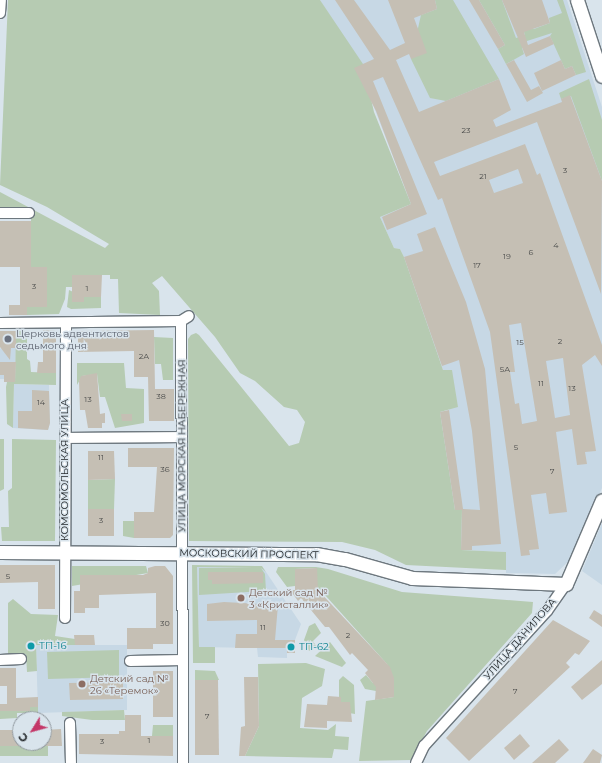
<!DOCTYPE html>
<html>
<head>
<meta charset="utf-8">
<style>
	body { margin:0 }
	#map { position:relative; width:602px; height:763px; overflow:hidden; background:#d9e4ec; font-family:Montserrat,sans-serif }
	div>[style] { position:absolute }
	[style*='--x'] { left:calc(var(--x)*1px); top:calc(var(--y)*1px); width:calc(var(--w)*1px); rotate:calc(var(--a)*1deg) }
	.built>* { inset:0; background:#c7d8e5 }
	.green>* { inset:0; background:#b6cbb2 }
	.building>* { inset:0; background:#c5bfb4 }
	.roads { filter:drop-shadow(1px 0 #6d777e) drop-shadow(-1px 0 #6d777e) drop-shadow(0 1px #6d777e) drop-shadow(0 -1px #6d777e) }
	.street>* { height:10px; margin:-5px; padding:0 5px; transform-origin:5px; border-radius:5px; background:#fff }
	.secondary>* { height:13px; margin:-6.5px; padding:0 6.5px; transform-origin:6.5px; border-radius:6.5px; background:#fff }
	.dots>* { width:11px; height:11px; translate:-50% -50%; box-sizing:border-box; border:2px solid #d9e4ec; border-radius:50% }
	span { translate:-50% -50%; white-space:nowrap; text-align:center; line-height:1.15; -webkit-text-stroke:3px #d9e4ec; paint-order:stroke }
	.number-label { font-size:8px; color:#4c4d4c }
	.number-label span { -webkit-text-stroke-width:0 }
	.worship-label { font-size:10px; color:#5b616d }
	.left { translate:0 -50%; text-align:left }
	.street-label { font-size:10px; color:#23272a }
	.education-label { font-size:10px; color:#785e54 }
	.culture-label { font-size:10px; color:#0d838f }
	.north { position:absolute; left:12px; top:711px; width:40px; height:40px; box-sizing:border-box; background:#d9e4ec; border:1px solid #90989e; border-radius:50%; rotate:233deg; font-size:11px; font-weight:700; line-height:16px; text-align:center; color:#23272a }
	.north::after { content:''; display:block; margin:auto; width:14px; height:18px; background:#c43768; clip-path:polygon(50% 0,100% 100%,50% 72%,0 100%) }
</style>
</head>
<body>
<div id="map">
	<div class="built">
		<i style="clip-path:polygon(320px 0,567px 0,602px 107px,602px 488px,571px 559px,555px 574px,506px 573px,506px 552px,461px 550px,462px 510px,455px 510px,440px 412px,449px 410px,452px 370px,443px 370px,404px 257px,400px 249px,394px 248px,380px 217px,411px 204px,372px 102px)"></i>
		<i style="clip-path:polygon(0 348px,9px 354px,11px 348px,16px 348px,15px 382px,4px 382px,4px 379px,0 379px)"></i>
		<i style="clip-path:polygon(14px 384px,49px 385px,50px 423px,48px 430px,13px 428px)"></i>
		<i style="clip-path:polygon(602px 523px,602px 585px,582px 571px)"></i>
		<i style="clip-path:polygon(197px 567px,261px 568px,266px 572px,301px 624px,295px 640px,287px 640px,287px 658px,258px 657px,257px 648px,199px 647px)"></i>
		<i style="clip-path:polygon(36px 645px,127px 645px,127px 710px,38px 713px)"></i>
	</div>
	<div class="green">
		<i style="clip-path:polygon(8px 0,320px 0,363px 64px,374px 112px,411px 204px,380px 217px,394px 248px,400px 249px,404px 257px,443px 370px,452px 370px,458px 407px,440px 412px,455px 510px,462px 510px,461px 550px,506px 552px,506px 570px,406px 565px,375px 550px,342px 542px,189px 541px,188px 339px,191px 335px,196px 333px,199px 335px,289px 446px,299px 443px,305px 422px,297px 410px,284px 407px,255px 381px,240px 373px,215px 337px,162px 276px,152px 283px,159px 291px,160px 315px,119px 313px,118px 279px,110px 279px,110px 275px,73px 275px,72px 287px,66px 287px,65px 299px,59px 314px,27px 315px,27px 307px,47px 307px,47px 267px,31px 267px,31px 219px,28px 209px,0 208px,0 192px,105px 248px,109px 244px,47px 207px,0 185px)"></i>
		<i style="clip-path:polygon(435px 0,453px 0,499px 79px,446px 101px,430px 98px,411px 59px,421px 15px,437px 9px)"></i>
		<i style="clip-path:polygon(479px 0,502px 0,516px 38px,525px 35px,522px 26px,534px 29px,550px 23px,549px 18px,562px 13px,557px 0,563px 0,586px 72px,576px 75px,572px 66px,565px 69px,550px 36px,552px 33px,527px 41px,522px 48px,524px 54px,506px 64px,498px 49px,505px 45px)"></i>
		<i style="clip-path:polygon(589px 79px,602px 120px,602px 181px,571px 96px,561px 99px,559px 93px)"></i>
		<i style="clip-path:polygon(69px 290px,84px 297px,101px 297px,101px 308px,71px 309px,67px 307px)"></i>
		<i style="clip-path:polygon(16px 331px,27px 331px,27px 359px,30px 361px,31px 372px,56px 373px,56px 385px,14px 384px,13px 428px,7px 424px,6px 387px,7px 382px,15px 382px)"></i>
		<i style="clip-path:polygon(154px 337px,173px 338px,173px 380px,163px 380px,161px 364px,155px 364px)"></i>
		<i style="clip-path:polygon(77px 363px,124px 363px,126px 388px,144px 389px,144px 423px,115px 428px,105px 397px,100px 397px,97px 374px,82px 376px,77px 385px)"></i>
		<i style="clip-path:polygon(0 439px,4px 439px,4px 489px,0 491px)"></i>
		<i style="clip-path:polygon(12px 439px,56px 440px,55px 541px,2px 541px,1px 527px,9px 527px,8px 491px,12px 488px)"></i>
		<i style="clip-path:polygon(115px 479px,114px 509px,88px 509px,88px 480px)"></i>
		<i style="clip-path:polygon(123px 521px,134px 521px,134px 538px,123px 536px)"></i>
		<i style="clip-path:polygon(192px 565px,262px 566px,266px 572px,261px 568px,265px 574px,266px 591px,199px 595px,199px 568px,253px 568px,197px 567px,199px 647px,215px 647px,215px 663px,193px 663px)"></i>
		<i style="clip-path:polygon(72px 566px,146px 566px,148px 573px,72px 586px)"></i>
		<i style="clip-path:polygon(278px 567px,316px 567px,328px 569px,402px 592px,533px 602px,532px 613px,427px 731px,411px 760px,359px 761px,366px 701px,394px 697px,394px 686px,387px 664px,316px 585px,317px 568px,295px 569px,295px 586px,287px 587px,276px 572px)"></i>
		<i style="clip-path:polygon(13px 599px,31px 614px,58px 615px,55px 636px,75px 639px,75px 645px,36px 645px,37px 671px,27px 672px,26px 654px,8px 654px,8px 603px)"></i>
		<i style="clip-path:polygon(315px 623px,321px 633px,313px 641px,316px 646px,309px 651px,304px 640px,309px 626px)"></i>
		<i style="clip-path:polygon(330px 642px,346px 663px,342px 667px,315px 656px)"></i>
		<i style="clip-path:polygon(119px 650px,119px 677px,48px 679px,47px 652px)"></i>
		<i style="clip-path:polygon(306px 663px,325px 669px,322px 686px,302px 698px,300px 728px,328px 730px,336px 724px,335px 736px,349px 737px,348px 750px,334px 749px,332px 758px,245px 756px,259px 726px,258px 664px)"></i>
		<i style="clip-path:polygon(195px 670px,215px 671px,219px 680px,195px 680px)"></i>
		<i style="clip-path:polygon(366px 675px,373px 683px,376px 681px,376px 691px,365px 689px,360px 680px)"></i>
		<i style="clip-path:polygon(343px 676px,354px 685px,355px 714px,349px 713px,350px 702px,341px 702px,339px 697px,339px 680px)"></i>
		<i style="clip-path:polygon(30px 707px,38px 707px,38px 713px,17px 713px,17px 718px,0 719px,0 711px,30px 711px)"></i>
		<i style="clip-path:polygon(124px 710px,125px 720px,92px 720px,62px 716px,62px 712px)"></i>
		<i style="clip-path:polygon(153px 725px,173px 725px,173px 736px,152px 736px)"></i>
		<i style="clip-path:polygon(0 746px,48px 746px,48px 756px,0 756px)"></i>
	</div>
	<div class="building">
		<i style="clip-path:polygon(evenodd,335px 0,354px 0,390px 50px,405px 43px,388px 0,435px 0,437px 9px,414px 18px,427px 53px,411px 59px,409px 54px,396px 60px,419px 112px,499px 79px,511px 110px,493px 120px,496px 127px,562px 102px,561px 99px,570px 95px,602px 181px,601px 294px,537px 122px,434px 162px,440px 176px,525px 144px,537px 175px,540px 173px,602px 345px,602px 366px,595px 355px,582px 365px,596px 451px,585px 452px,587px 464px,577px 465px,572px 429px,556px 432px,567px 512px,549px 514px,546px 493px,531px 495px,539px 549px,529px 550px,530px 555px,521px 556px,490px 332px,442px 198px,438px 200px,383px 77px,373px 81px,427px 214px,387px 230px,382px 217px,411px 204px,376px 111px,354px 68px,374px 59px,335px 0,518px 169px,523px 183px,494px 193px,489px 180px,518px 169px,335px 0,521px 323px,537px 421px,522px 424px,519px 403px,515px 404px,510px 372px,515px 372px,509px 325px,521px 323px,335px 0,563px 358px,570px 415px,555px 418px,546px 361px,563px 358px)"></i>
		<i style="clip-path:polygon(469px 0,479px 0,505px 45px,498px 49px)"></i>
		<i style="clip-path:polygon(502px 0,542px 0,550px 23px,524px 32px,528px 45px,550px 36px,554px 44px,526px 57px)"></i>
		<i style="clip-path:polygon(514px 60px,531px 90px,539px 86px,543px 93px,527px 102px,506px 64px)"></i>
		<i style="clip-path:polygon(561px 60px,565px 69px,572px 66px,576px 75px,542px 91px,534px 73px)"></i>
		<i style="clip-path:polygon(0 221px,31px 221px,31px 267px,47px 267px,47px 307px,27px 307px,27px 315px,9px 315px,9px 305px,20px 305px,20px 267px,0 267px)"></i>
		<i style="clip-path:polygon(435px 227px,466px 302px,485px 369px,501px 544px,472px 546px,472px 550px,461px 550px,462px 510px,455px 510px,440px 412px,449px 410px,463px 509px,480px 510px,472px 431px,459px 360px,442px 366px,404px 257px,423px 251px,417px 234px)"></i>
		<i style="clip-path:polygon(72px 275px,102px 275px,101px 297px,84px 297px,84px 302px,72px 302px)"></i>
		<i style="clip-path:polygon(43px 330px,56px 331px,56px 373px,37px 373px,38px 362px,43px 362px)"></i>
		<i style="clip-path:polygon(154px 330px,155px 389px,174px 389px,174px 421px,149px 421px,148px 377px,134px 377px,134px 351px,78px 352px,78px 331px)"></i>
		<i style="clip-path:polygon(0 331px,16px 331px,16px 348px,11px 348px,10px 360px,0 347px)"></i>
		<i style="clip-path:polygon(0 362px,16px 362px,15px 382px,4px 382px,4px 375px,0 375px)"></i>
		<i style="clip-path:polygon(97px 373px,100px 414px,105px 413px,105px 423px,102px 423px,102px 428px,88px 428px,85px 410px,80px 410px,79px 381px,81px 376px)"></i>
		<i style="clip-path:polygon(32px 390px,49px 391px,50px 423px,48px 430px,18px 428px,18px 411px,32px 411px)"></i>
		<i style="clip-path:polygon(121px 414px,132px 414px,132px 421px,122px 421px)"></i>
		<i style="clip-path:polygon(128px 448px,174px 448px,173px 535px,170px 538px,134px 538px,134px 512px,154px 512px,157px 467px,128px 467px)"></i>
		<i style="clip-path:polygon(88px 451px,114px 451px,115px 479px,88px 480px)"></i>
		<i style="clip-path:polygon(88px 509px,114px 509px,114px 536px,88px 536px)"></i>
		<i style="clip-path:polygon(0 565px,55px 565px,55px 609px,38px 609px,38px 582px,0 583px)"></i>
		<i style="clip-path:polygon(155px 566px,165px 566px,173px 576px,173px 644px,153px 644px,153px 649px,127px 649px,127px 628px,156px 628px,156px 593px,99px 595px,99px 608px,85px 608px,85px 613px,74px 613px,74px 591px,80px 591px,80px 575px,143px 575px,148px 573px,148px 568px)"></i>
		<i style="clip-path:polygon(317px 568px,318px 590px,390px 667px,394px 678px,394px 697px,375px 700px,376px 687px,365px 673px,368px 670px,352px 653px,350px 655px,329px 627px,325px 627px,301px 598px,298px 601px,290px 590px,295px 590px,295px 569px)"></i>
		<i style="clip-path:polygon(208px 572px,263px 572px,263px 583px,212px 584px,212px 580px,208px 580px)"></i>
		<i style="clip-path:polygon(224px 602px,278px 605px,275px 640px,295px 640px,295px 653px,287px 653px,287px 648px,235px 648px,236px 634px,257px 634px,257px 620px,207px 621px,207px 604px)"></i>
		<i style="clip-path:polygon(594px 610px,602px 615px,602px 627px,589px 618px)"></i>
		<i style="clip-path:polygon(553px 620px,590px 641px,579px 655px,575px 653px,566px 663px,570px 667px,469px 761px,446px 738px)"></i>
		<i style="clip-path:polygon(74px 635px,94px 635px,95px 645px,75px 645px)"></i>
		<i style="clip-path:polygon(27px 641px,35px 641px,35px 651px,27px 651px)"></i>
		<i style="clip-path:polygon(602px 660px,602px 684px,582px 700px,571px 687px)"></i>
		<i style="clip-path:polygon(0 668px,16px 668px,16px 698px,38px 697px,38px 707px,30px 707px,30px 711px,0 711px,0 704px,7px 704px,7px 686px,0 686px)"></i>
		<i style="clip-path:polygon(153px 671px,173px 671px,173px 717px,153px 717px)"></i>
		<i style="clip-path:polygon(244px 677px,258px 677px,259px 726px,245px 756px,239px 756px,241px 727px,245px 726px)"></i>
		<i style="clip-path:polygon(195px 680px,218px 680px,219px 755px,195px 755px)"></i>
		<i style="clip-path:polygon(123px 682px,123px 699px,70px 700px,69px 683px)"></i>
		<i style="clip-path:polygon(328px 696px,341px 697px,341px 702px,350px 702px,352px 722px,327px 721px,327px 728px,304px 727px,307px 704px,327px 705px)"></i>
		<i style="clip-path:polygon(125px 715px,141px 715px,141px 736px,173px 736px,173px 756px,79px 754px,79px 734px,119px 734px,119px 731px,125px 731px)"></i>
		<i style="clip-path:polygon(61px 729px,62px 746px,44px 746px,44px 730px)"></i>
		<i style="clip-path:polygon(0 730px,20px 730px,20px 746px,0 746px)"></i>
		<i style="clip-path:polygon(520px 734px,530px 746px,514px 760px,504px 748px)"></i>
		<i style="clip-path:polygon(559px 739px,569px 750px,555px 763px,532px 763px)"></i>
		<i style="clip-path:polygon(593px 749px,602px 755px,600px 763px,583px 763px)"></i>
	</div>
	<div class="roads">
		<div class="street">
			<i style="--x:0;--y:13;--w:13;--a:-86"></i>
			<i style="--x:0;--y:213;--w:29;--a:0"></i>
			<i style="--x:181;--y:321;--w:442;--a:89.7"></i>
			<i style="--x:0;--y:323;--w:181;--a:-0.6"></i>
			<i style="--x:181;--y:321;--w:9;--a:-32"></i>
			<i style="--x:66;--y:438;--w:116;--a:-0.5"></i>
			<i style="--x:65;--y:618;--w:295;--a:-89.8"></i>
			<i style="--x:0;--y:660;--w:21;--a:-3"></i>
			<i style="--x:130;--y:661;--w:53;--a:-1.1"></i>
			<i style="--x:70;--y:723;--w:40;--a:88.6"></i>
			<i style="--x:416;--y:763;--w:19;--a:-65"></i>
			<i style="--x:424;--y:746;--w:183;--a:-47.7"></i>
			<i style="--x:547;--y:611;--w:33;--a:-55"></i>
		</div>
		<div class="secondary">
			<i style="--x:577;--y:0;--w:80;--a:71.8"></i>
			<i style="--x:0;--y:552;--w:316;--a:0.4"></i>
			<i style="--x:316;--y:554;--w:29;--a:10"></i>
			<i style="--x:345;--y:559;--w:70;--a:15.8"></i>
			<i style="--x:412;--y:578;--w:154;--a:2.2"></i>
			<i style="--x:566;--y:584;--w:91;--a:-66.8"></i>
		</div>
	</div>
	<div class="dots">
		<i style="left:8px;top:339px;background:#6b7280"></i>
		<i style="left:241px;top:598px;background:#8d6e63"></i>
		<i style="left:31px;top:646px;background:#0f9aa8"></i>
		<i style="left:291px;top:647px;background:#0f9aa8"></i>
		<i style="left:82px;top:684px;background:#8d6e63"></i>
	</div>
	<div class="number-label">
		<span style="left:466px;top:131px">23</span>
		<span style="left:565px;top:171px">3</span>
		<span style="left:483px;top:177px">21</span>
		<span style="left:556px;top:246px">4</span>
		<span style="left:531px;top:253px">6</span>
		<span style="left:507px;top:257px">19</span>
		<span style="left:477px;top:266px">17</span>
		<span style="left:34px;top:287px">3</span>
		<span style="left:87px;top:289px">1</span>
		<span style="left:560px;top:342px">2</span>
		<span style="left:520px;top:343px">15</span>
		<span style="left:144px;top:357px">2А</span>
		<span style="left:505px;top:370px">5А</span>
		<span style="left:541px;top:384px">11</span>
		<span style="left:572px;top:389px">13</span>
		<span style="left:161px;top:397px">38</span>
		<span style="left:88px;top:400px">13</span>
		<span style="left:41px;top:403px">14</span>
		<span style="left:516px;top:448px">5</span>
		<span style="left:101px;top:458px">11</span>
		<span style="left:165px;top:470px">36</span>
		<span style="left:552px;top:472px">7</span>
		<span style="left:101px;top:521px">3</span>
		<span style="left:8px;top:577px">5</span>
		<span style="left:165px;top:624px">30</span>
		<span style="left:263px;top:628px">11</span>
		<span style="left:348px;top:636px">2</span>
		<span style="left:515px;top:692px">7</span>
		<span style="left:207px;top:717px">7</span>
		<span style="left:149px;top:741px">1</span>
		<span style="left:102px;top:742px">3</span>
	</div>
	<div class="worship-label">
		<span class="left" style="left:16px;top:339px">Церковь адвентистов<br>седьмого дня</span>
	</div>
	<div class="street-label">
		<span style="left:182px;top:446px;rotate:-90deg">УЛИЦА МОРСКАЯ НАБЕРЕЖНАЯ</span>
		<span style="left:65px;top:470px;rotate:-90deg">КОМСОМОЛЬСКАЯ УЛИЦА</span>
		<span style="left:249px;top:554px;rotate:1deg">МОСКОВСКИЙ ПРОСПЕКТ</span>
		<span style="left:520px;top:639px;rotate:-49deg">УЛИЦА ДАНИЛОВА</span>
	</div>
	<div class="education-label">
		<span class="left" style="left:249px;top:598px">Детский сад №<br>3 «Кристаллик»</span>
		<span class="left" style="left:90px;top:684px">Детский сад №<br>26 «Теремок»</span>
	</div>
	<div class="culture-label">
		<span class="left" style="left:39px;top:646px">ТП-16</span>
		<span class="left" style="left:299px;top:647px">ТП-62</span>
	</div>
	<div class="north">С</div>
</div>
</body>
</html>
